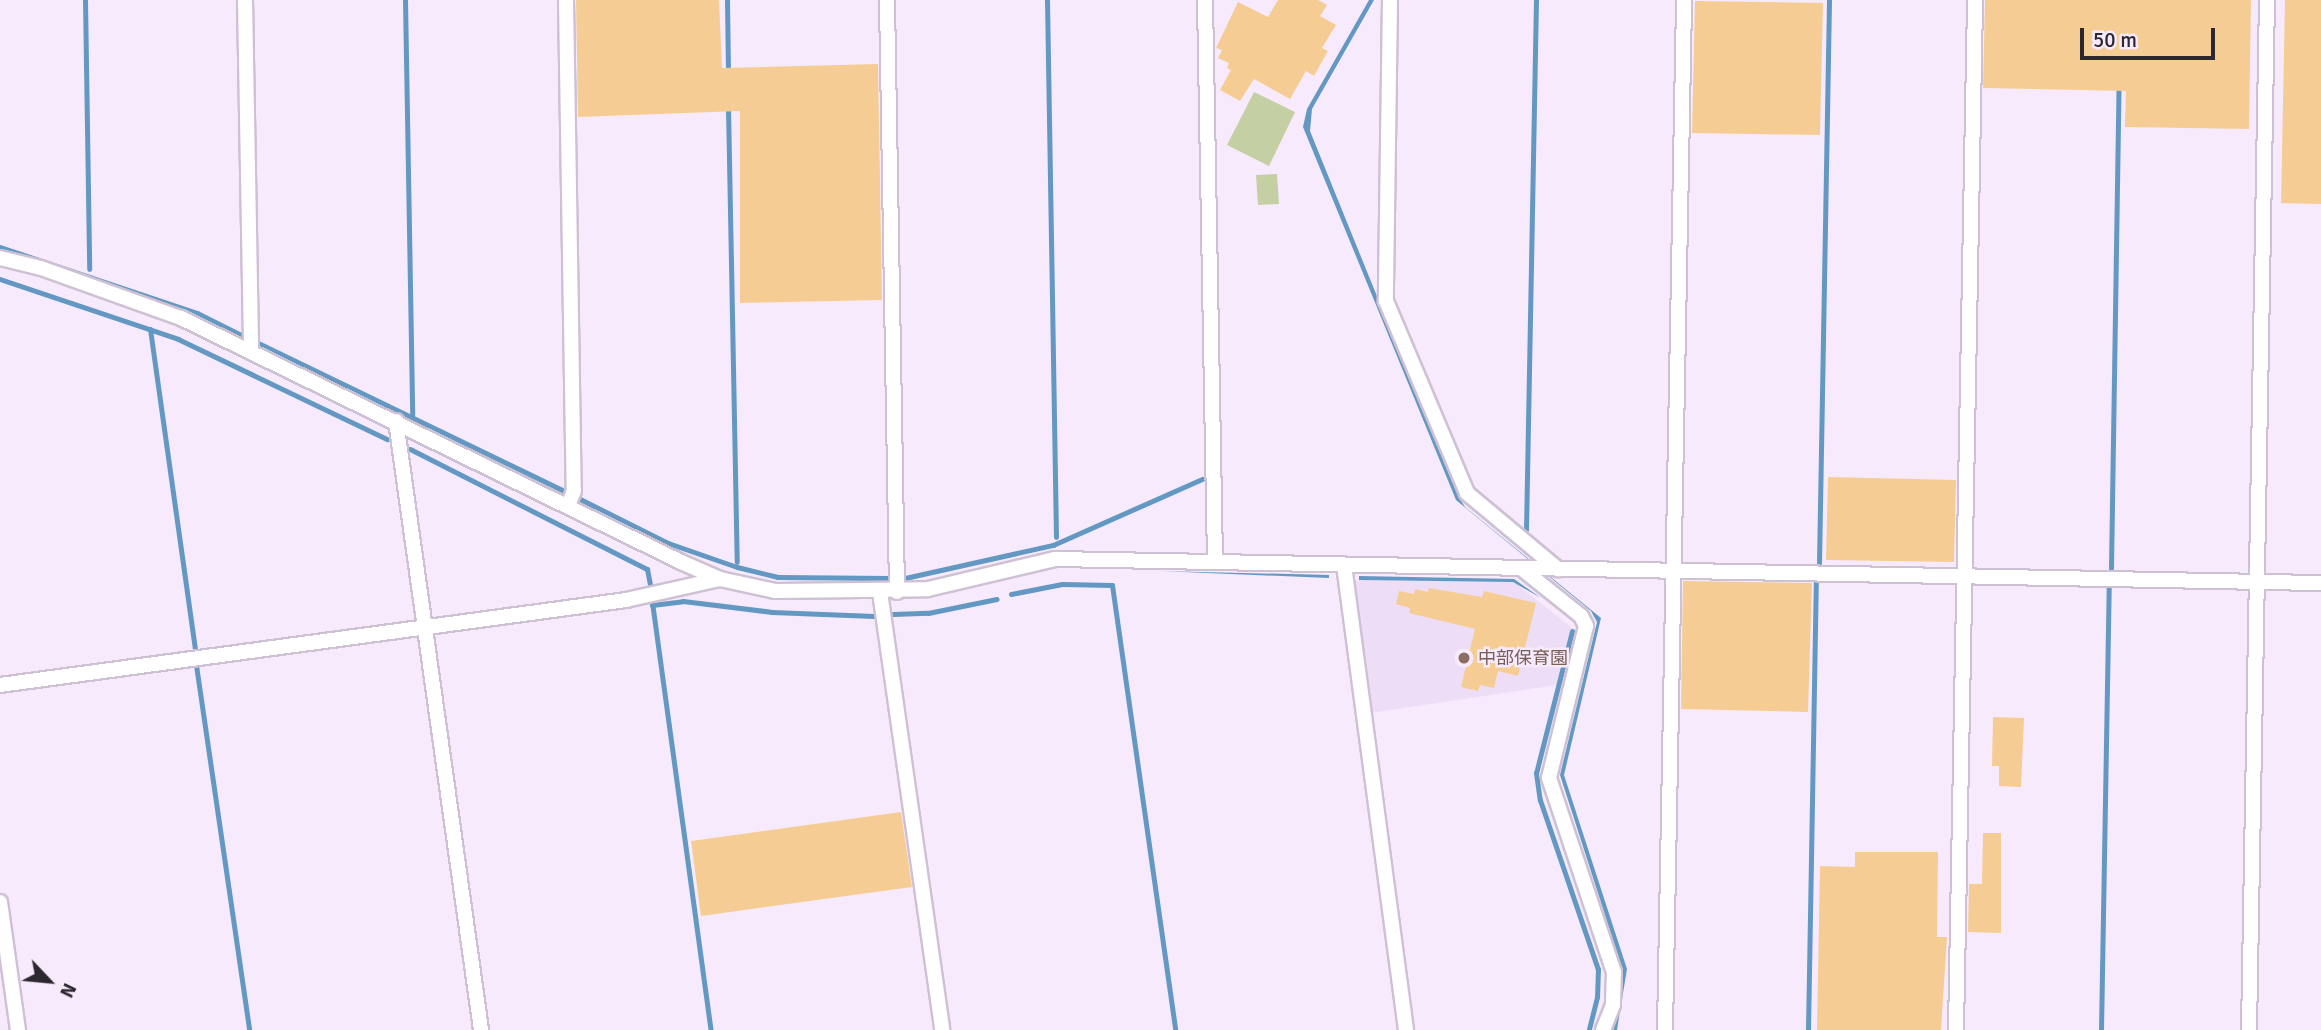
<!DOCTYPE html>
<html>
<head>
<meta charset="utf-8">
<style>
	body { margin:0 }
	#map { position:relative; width:2321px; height:1030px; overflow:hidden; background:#f7eafd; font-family:Signika,"Noto Sans JP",sans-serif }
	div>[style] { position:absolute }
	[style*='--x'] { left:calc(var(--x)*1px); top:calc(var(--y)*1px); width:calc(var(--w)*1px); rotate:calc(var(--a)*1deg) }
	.built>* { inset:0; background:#eeddf7 }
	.green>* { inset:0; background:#c4cfa4 }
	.water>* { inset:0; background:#6398c3 }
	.stream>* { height:5px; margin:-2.5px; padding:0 2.5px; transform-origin:2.5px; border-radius:2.5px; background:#6398c3 }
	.building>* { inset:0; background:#f5cd94 }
	.roads { filter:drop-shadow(2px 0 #cec1d4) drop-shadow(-2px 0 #cec1d4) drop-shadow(0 2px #cec1d4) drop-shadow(0 -2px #cec1d4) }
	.street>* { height:14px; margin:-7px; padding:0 7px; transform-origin:7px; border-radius:7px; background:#fff }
	.dots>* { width:19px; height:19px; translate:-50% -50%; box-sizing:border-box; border:4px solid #f7eafd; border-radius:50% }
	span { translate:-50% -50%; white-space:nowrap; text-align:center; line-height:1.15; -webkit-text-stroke:5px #f7eafd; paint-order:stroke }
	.education-label { font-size:18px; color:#785e54 }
	.left { translate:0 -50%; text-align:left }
	.north { position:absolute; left:14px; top:946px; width:70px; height:70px; -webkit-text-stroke:5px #f7eafd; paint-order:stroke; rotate:116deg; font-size:19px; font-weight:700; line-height:28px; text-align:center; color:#2d282f }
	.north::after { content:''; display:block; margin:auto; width:24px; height:32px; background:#2d282f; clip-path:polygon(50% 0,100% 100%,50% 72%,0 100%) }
	.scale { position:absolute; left:2080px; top:28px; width:135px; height:32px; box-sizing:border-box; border:4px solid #2d282f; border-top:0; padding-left:9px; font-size:21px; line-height:24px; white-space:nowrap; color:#2d282f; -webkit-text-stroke:5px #f7eafd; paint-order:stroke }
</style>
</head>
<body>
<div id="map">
	<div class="built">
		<i style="clip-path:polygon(1359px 580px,1514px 582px,1572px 628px,1557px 685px,1370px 713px,1353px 582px)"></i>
	</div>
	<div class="green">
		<i style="clip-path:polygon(1254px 92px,1295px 112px,1269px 166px,1227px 145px)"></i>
		<i style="clip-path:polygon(1277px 174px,1279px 204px,1258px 205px,1256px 175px)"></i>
	</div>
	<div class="water">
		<i style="clip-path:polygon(1369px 0,1374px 0,1312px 109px,1310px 131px,1458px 496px,1465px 507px,1601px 618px,1564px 775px,1627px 969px,1617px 1030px,1613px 1030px,1623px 971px,1560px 775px,1597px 622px,1591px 611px,1456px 500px,1303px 127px,1307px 109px)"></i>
		<i style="clip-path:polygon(1160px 571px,1329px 575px,1329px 578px)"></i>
		<i style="clip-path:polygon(1359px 576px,1514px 579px,1541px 598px,1513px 582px,1359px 580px)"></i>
	</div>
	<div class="stream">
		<i style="--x:85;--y:0;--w:269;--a:89.1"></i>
		<i style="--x:405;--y:0;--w:415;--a:89"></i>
		<i style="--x:727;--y:0;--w:72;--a:89.2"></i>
		<i style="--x:1047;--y:0;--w:537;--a:89.04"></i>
		<i style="--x:728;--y:107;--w:455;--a:88.9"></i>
		<i style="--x:0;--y:247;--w:208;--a:18.5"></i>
		<i style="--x:197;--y:313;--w:51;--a:26.6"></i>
		<i style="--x:0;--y:279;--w:188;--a:18.6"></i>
		<i style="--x:178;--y:339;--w:232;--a:25.6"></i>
		<i style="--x:150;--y:329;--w:324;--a:82"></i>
		<i style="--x:254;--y:341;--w:347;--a:25.8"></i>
		<i style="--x:410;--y:449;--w:266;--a:26.9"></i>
		<i style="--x:647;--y:569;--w:16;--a:79"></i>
		<i style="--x:578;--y:498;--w:101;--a:26.6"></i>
		<i style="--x:668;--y:543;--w:73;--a:19.2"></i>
		<i style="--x:737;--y:567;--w:42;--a:13.7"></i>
		<i style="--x:778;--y:577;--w:111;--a:0.5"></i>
		<i style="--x:1526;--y:530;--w:530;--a:-88.92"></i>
		<i style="--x:1819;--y:563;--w:563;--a:-88.98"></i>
		<i style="--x:2111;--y:568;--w:483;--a:-89.1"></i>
		<i style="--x:905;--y:578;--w:152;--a:-12.6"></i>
		<i style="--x:1053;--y:545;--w:163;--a:-23.9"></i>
		<i style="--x:1011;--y:594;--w:52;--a:-11.1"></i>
		<i style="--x:1062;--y:584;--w:50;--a:1.1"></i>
		<i style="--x:1112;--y:585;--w:449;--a:81.9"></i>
		<i style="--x:652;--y:602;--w:432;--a:82.2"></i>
		<i style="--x:652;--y:605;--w:31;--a:-7"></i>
		<i style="--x:683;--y:601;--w:90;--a:7"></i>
		<i style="--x:772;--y:612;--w:102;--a:2.2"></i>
		<i style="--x:893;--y:614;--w:35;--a:-2"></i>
		<i style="--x:928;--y:613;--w:70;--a:-11.5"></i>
		<i style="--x:1572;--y:631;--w:146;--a:104.2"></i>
		<i style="--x:1536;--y:773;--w:27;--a:82"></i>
		<i style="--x:1540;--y:800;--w:179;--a:71.1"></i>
		<i style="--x:1598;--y:969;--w:28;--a:92"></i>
		<i style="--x:1597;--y:997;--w:34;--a:104"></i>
		<i style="--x:196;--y:665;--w:369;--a:81.7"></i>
		<i style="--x:1808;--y:1030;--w:449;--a:-89"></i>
		<i style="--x:2101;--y:1030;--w:442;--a:-89"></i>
	</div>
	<div class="building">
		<i style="clip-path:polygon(576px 0,719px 0,722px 68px,878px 64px,882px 300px,740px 303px,740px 111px,578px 117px)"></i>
		<i style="clip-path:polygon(1278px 0,1318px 0,1327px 5px,1320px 16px,1336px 25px,1322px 48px,1328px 51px,1314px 76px,1306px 71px,1290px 99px,1254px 79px,1240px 101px,1220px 90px,1231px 70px,1227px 68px,1229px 63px,1218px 58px,1222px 50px,1216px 48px,1238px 2px,1268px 17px)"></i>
		<i style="clip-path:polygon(1985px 0,2251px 0,2249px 129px,2125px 127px,2126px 91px,1983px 88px)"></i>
		<i style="clip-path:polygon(2285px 0,2321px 0,2321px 204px,2281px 203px)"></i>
		<i style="clip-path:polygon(1695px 1px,1823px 3px,1820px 135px,1692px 133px)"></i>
		<i style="clip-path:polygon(1828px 477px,1956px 480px,1954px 562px,1826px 560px)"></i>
		<i style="clip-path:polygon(1683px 581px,1812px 583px,1808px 712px,1681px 709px)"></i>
		<i style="clip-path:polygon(1429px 588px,1482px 597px,1484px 591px,1536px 603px,1518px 676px,1498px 671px,1494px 688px,1480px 685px,1478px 691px,1461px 687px,1475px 629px,1409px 613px,1410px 608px,1396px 604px,1399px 591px,1414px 594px,1415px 589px,1428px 592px)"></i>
		<i style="clip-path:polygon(1993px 717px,2024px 718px,2021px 787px,1999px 786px,1999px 766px,1992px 766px)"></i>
		<i style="clip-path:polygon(901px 812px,912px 887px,701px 916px,691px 841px)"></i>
		<i style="clip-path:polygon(1983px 833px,2001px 833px,2001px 933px,1968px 932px,1969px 884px,1982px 884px)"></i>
		<i style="clip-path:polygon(1855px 852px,1938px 852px,1937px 937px,1947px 937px,1941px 1030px,1817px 1030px,1820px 866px,1855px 867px)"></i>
	</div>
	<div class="roads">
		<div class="street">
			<i style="--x:245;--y:0;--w:350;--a:89"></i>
			<i style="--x:566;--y:0;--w:491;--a:89.1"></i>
			<i style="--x:574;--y:491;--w:15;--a:113"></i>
			<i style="--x:887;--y:0;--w:592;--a:89.03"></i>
			<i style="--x:1205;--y:0;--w:562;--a:88.98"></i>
			<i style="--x:1390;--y:0;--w:301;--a:90.8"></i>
			<i style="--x:1386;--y:301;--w:208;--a:67.1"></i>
			<i style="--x:1467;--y:493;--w:119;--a:39.9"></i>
			<i style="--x:0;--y:258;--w:42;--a:13.7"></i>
			<i style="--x:41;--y:268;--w:149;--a:19.7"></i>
			<i style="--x:181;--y:318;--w:556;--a:26.01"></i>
			<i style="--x:681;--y:562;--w:43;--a:23.6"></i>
			<i style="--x:720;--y:579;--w:56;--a:12.3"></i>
			<i style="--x:775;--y:591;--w:153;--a:-0.7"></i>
			<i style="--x:928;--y:589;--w:130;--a:-13.3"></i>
			<i style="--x:1055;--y:559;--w:1266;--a:1.09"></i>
			<i style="--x:396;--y:421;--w:615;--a:82.05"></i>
			<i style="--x:1344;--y:565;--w:469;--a:82.4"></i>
			<i style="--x:1521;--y:568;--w:77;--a:38.7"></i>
			<i style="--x:1581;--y:616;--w:11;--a:63"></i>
			<i style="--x:1586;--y:626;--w:156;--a:103.7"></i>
			<i style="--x:1549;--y:778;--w:205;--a:71.5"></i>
			<i style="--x:1614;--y:972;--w:33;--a:92"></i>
			<i style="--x:1613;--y:1005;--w:27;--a:112"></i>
			<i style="--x:880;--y:592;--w:442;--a:81.9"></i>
			<i style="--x:0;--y:685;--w:632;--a:-7.73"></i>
			<i style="--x:626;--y:600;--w:96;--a:-12.6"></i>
			<i style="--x:0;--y:902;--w:129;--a:82"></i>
			<i style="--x:1665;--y:1030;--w:1030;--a:-88.94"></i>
			<i style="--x:1956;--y:1030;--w:1030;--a:-88.94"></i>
			<i style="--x:2249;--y:1030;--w:1030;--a:-89"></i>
		</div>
	</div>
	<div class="dots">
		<i style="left:1464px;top:658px;background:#8d6e63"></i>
	</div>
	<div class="education-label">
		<span class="left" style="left:1478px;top:658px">中部保育園</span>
	</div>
	<div class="north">N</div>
	<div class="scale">50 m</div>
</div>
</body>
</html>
